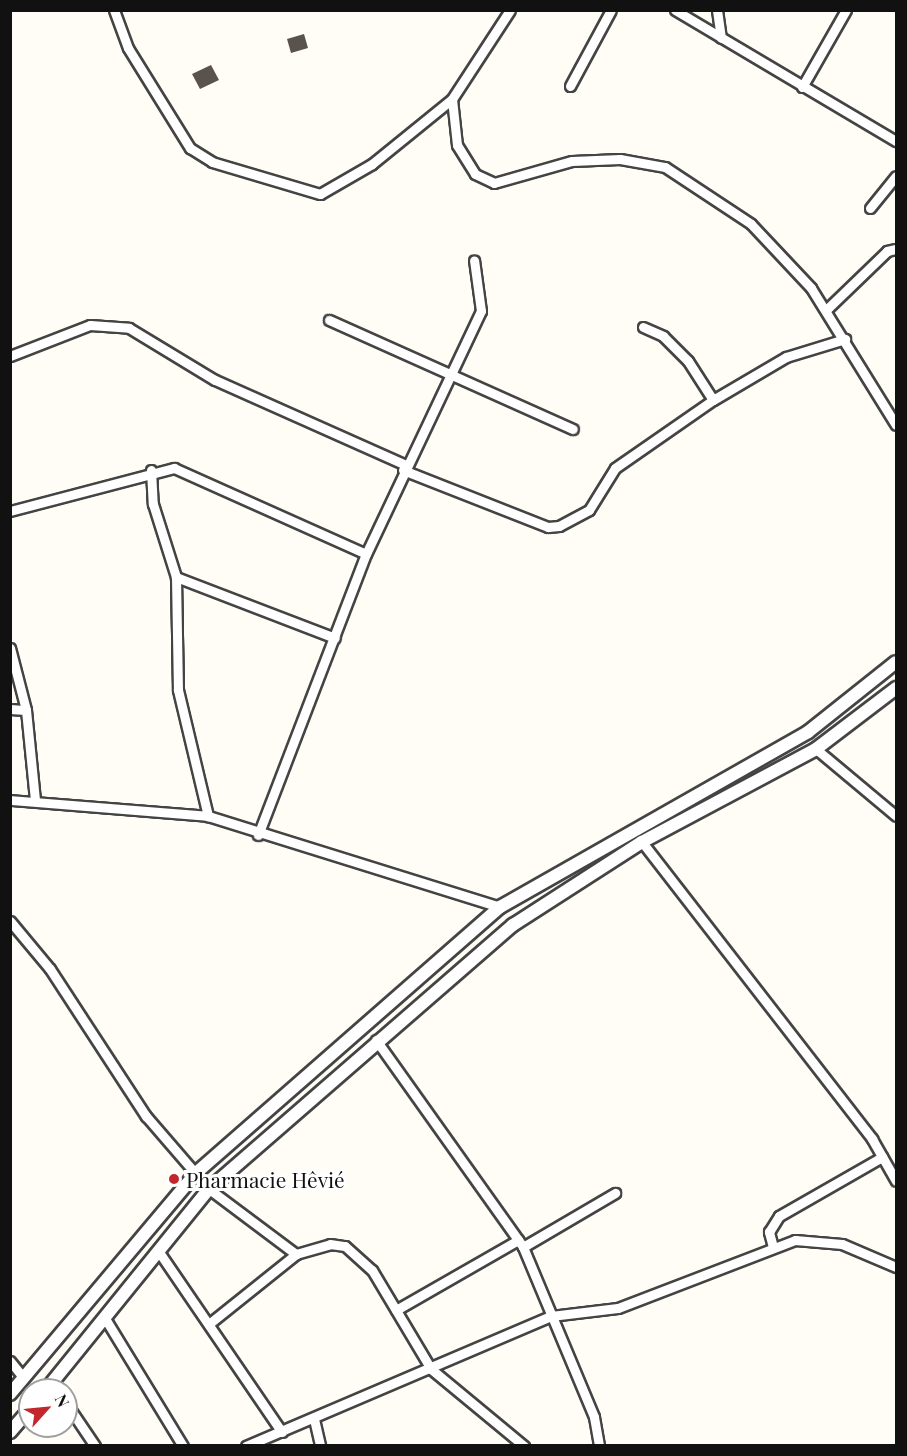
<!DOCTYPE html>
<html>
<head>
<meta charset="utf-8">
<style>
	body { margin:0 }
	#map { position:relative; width:907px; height:1456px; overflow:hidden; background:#fffdf5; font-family:"Playfair Display",serif }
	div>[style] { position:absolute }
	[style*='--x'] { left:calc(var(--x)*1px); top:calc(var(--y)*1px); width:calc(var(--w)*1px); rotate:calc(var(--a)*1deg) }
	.building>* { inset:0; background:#5a524d }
	.roads { filter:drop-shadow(2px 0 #444) drop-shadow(-2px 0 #444) drop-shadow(0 2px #444) drop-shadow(0 -2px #444) }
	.minor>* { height:9px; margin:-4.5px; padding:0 4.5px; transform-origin:4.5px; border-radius:4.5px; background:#fff }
	.tertiary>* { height:12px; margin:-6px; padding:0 6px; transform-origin:6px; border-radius:6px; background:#fff }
	.dots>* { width:16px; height:16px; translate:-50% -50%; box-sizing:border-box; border:3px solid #fff; border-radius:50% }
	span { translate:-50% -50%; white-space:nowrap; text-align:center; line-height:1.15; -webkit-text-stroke:6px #fff; paint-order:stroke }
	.poi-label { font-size:21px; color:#111 }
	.left { translate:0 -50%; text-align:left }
	.frame { position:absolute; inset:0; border:12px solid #111; pointer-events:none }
	.north { position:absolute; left:18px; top:1378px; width:60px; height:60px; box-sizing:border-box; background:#fff; border:2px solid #a0a0a0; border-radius:50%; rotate:63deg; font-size:16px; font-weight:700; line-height:24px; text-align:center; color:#111 }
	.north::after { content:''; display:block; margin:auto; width:21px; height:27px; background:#c4262e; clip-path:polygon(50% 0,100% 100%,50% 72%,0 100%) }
</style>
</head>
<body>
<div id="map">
	<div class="building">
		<i style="clip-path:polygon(304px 34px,308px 48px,291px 53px,287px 39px)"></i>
		<i style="clip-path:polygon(211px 65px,219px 80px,200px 89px,192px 74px)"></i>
	</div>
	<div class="roads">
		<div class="minor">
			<i style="--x:114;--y:10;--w:40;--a:69.8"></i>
			<i style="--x:128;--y:48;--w:118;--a:58.2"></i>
			<i style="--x:190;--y:148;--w:26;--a:32"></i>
			<i style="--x:212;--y:162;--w:113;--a:16.5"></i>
			<i style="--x:320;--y:194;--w:60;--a:-30"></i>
			<i style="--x:372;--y:164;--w:103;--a:-39.1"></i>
			<i style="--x:452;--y:99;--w:106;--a:-56.9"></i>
			<i style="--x:675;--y:10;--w:257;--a:30.7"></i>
			<i style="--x:717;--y:10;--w:28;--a:82"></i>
			<i style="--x:570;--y:86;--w:86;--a:-61.7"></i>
			<i style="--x:802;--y:87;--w:89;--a:-60.3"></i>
			<i style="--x:452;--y:99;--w:46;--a:83.8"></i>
			<i style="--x:457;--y:145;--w:34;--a:58"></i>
			<i style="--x:475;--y:174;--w:21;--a:25"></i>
			<i style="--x:494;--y:183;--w:81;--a:-15.8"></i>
			<i style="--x:572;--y:161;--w:48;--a:-2.4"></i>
			<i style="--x:620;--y:159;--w:46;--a:10.1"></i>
			<i style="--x:665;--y:167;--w:103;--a:33.5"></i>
			<i style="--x:751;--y:224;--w:88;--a:46.8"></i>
			<i style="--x:811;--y:288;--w:161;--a:58.2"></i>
			<i style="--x:870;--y:208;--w:41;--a:-50.9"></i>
			<i style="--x:826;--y:310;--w:85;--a:-44"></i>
			<i style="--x:887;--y:251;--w:9;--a:-13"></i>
			<i style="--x:329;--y:320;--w:267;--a:24.1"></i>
			<i style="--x:643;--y:327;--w:22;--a:24"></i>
			<i style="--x:663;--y:336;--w:35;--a:45"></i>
			<i style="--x:688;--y:361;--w:46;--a:57.3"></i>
			<i style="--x:10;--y:356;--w:86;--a:-21.2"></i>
			<i style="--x:90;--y:325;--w:39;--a:4"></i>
			<i style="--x:129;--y:328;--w:100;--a:31.2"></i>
			<i style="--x:215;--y:380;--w:209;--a:24"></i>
			<i style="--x:151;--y:470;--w:34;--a:87"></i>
			<i style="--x:153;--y:504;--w:77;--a:72.5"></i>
			<i style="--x:176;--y:577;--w:113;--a:89"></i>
			<i style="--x:178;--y:690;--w:130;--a:76.6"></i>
			<i style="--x:403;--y:470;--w:156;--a:21.5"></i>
			<i style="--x:548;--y:527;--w:11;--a:-5"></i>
			<i style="--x:559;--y:526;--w:34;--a:-28"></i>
			<i style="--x:589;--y:510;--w:49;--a:-58.2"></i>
			<i style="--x:615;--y:468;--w:119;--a:-34.8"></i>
			<i style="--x:713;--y:400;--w:85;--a:-30.5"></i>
			<i style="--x:786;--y:357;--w:62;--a:-17"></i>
			<i style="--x:10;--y:511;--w:170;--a:-14.7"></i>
			<i style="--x:174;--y:468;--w:210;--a:24.1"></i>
			<i style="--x:176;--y:577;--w:170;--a:21"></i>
			<i style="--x:10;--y:648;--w:64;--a:75.5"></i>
			<i style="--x:26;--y:710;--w:90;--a:84.3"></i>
			<i style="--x:10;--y:709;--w:16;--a:4"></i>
			<i style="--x:816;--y:749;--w:104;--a:39.9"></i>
			<i style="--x:10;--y:800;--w:199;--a:4.6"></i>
			<i style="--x:208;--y:816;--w:306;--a:17.3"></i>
			<i style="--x:258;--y:835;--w:301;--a:-69"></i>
			<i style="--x:366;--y:554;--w:269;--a:-64.7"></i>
			<i style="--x:481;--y:311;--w:51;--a:-97.8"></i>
			<i style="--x:642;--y:842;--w:376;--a:52.2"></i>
			<i style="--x:872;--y:1139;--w:48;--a:60.3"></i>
			<i style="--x:10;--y:921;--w:62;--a:50.2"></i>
			<i style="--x:50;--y:969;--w:176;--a:56.9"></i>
			<i style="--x:146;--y:1116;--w:96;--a:49.2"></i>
			<i style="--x:209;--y:1189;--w:109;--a:36.8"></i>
			<i style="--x:376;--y:1040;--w:254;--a:54.6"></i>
			<i style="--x:523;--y:1247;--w:184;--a:67.3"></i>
			<i style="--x:594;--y:1417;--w:29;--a:80"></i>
			<i style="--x:523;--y:1247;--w:107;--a:-30.4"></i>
			<i style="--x:773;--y:1247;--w:16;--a:-105"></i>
			<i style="--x:769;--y:1232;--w:19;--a:-58"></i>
			<i style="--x:779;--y:1216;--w:119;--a:-29.8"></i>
			<i style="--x:159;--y:1252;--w:218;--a:55.7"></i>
			<i style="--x:396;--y:1310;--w:141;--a:-29.8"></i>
			<i style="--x:106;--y:1320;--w:148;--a:58.6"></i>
			<i style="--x:210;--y:1323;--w:110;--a:-38.7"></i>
			<i style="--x:296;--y:1254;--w:35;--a:-16"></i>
			<i style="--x:330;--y:1244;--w:15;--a:8"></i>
			<i style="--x:345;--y:1246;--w:36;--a:42"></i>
			<i style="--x:372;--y:1270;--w:115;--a:59.2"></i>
			<i style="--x:431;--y:1369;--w:121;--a:39.6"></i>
			<i style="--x:10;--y:1361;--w:22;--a:51"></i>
			<i style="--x:66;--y:1403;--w:52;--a:56"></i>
			<i style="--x:314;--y:1419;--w:28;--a:77"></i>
			<i style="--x:246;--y:1446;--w:332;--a:-23.1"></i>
			<i style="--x:551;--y:1316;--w:67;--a:-6.8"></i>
			<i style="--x:618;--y:1308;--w:190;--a:-21"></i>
			<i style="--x:795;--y:1240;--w:47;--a:4.9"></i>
			<i style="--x:842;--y:1244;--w:59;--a:23.1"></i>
		</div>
		<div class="tertiary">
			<i style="--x:46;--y:1390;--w:259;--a:-51"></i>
			<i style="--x:209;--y:1189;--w:403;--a:-41"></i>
			<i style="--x:513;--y:925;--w:153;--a:-32.8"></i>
			<i style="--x:642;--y:842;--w:197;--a:-28.1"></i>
			<i style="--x:816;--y:749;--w:101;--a:-37.3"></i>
			<i style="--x:10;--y:1394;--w:289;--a:-49.9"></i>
			<i style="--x:196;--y:1173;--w:404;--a:-41.2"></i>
			<i style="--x:500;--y:907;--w:354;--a:-29.6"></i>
			<i style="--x:808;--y:732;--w:112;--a:-38.5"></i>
			<i style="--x:10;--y:1432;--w:30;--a:-49"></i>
		</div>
	</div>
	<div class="dots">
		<i style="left:174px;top:1179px;background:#c4262e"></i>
	</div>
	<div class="poi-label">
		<span class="left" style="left:186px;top:1179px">Pharmacie Hêvié</span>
	</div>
	<div class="frame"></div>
	<div class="north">N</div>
</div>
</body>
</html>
